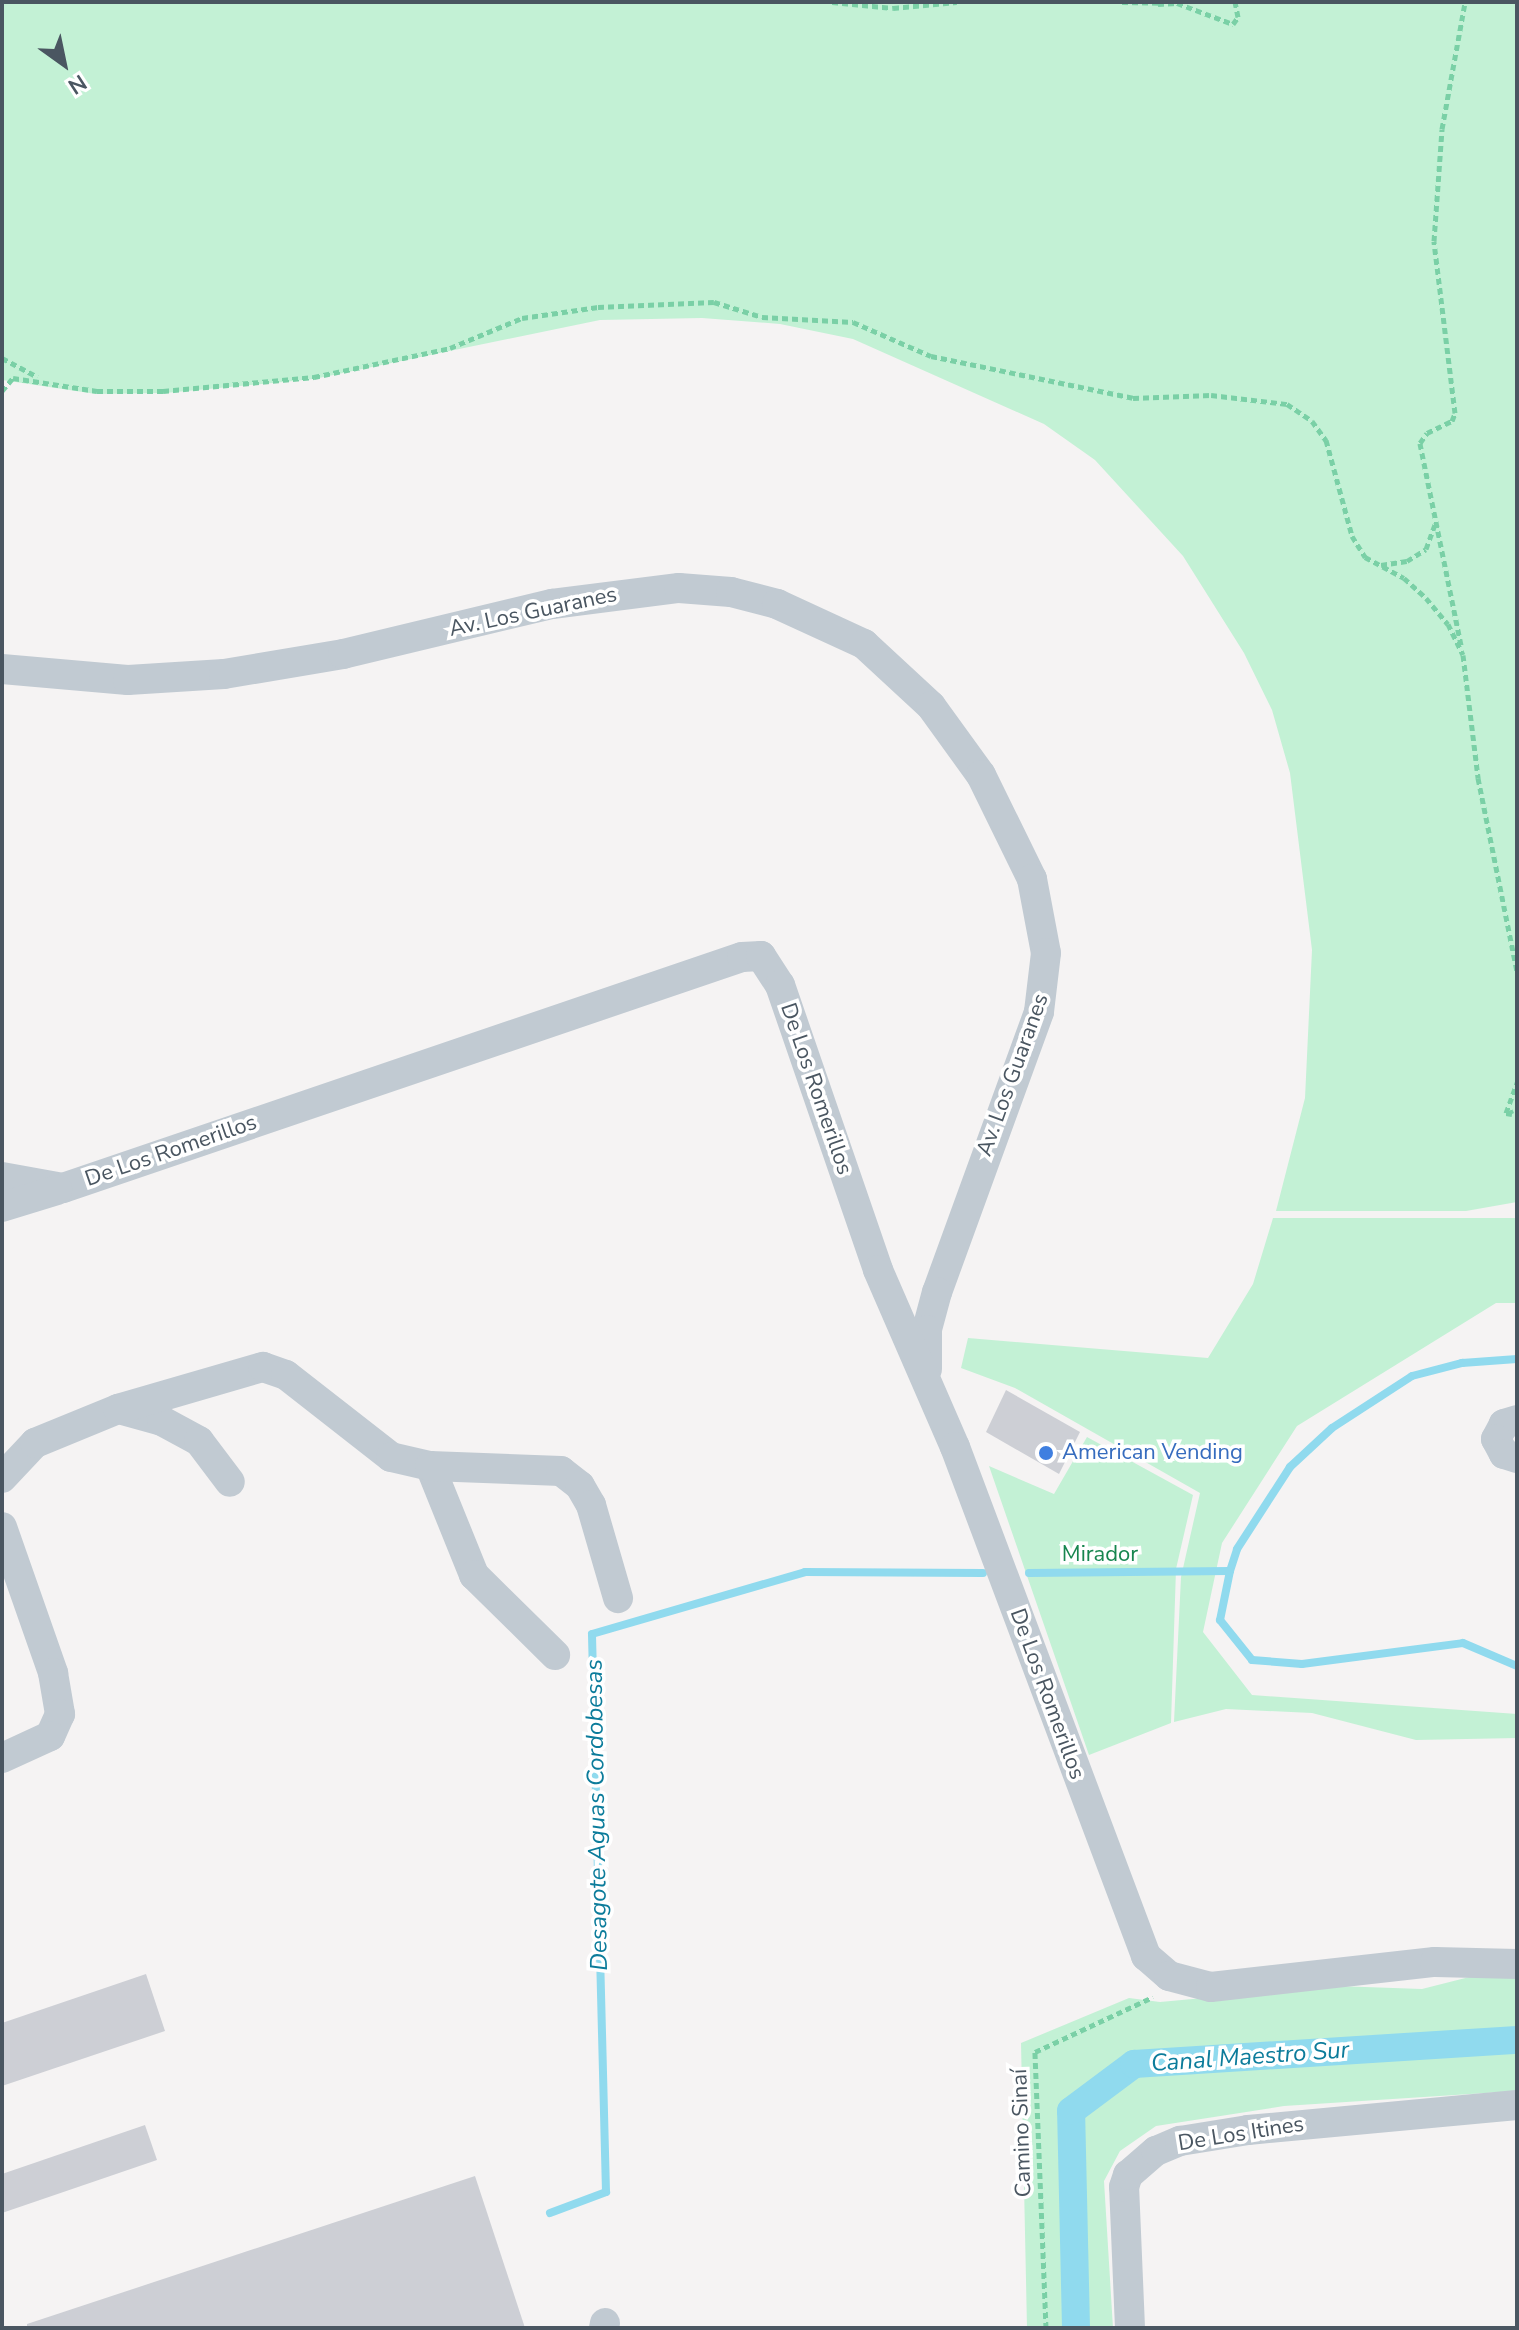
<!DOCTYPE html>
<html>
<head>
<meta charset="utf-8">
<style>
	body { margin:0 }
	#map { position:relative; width:1519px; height:2330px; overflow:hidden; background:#f5f3f3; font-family:"Nunito Sans",sans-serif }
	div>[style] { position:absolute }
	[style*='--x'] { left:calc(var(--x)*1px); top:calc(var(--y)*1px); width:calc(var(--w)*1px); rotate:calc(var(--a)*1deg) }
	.green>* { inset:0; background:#c3f1d5 }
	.stream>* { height:8px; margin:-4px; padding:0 4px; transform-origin:4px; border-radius:4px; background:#90daee }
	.canal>* { height:28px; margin:-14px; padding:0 14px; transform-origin:14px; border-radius:14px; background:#90daee }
	.building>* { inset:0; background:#cdcfd5 }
	.path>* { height:5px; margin-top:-2.5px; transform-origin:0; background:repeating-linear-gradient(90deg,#7ad0a6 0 6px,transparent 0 10px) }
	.minor>* { height:30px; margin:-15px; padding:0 15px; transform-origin:15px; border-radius:15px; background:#c1cad2 }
	.dots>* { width:22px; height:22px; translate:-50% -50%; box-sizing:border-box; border:4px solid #fff; border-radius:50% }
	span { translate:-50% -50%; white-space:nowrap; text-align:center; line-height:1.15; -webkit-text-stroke:7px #fff; paint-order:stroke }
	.street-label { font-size:22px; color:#4a5661 }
	.shop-label { font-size:22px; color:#366cbe }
	.left { translate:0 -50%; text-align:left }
	.park-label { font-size:22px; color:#17864f }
	.water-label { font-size:24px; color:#0c7c9b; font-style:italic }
	.frame { position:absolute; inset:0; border:4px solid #4a5661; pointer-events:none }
	.north { position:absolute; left:24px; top:24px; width:80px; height:80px; -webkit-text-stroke:6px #fff; paint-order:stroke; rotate:147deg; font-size:22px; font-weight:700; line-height:32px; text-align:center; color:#4a5661 }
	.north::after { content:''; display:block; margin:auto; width:28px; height:36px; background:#4a5661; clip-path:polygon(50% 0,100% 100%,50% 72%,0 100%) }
</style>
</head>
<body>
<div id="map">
	<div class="green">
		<i style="clip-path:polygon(2px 2px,1517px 2px,1517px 1202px,1466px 1211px,1276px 1211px,1305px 1098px,1312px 950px,1290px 773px,1272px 710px,1244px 653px,1183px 556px,1095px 460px,1044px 424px,853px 339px,780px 324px,702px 318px,600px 320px,314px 379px,165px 393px,96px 394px,2px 380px)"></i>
		<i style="clip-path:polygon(1273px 1218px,1517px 1218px,1517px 1303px,1496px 1303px,1297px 1426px,1222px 1543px,1203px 1632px,1252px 1695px,1517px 1714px,1517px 1738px,1416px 1740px,1312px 1713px,1226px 1709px,1174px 1722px,1181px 1577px,1200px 1493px,1015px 1388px,961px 1368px,968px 1338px,1208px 1358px,1253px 1284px)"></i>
		<i style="clip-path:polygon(1087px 1437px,1193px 1495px,1176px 1569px,1171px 1723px,1089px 1755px,989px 1466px,1054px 1494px)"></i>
		<i style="clip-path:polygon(1497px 1970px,1517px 1972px,1517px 2091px,1284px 2106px,1156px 2126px,1120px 2151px,1104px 2181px,1113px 2328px,1027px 2328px,1021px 2043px,1129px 1998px,1160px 2002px,1336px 1986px,1422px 1989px)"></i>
	</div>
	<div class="stream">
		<i style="--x:1230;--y:1571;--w:23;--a:-72"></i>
		<i style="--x:1237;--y:1549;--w:98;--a:-57.1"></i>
		<i style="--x:1290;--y:1467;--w:57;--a:-42.9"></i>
		<i style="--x:1332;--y:1428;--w:95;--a:-33"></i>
		<i style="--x:1412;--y:1376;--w:52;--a:-14.6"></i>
		<i style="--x:1462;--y:1363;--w:55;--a:-4.2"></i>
		<i style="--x:1029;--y:1573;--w:201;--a:-0.6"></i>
		<i style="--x:1230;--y:1571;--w:50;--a:101.5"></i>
		<i style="--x:1220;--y:1620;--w:51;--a:51.3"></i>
		<i style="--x:1252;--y:1660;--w:50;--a:4.6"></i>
		<i style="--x:1302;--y:1664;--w:162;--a:-7.4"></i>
		<i style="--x:1463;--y:1643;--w:59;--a:23.1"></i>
		<i style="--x:550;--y:2213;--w:60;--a:-20.6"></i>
		<i style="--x:606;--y:2192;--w:558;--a:-91.44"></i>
		<i style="--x:592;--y:1634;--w:222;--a:-16.2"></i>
		<i style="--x:805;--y:1572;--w:178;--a:0.3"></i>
	</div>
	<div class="canal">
		<i style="--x:1076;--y:2328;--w:217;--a:-91.3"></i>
		<i style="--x:1071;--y:2111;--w:79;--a:-36.7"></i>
		<i style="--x:1134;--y:2064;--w:384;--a:-3.6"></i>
	</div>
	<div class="building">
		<i style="clip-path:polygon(1006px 1390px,1080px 1432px,1059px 1474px,986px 1432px)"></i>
		<i style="clip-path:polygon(146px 1974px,165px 2031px,2px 2086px,2px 2023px)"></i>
		<i style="clip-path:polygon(145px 2125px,157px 2160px,2px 2213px,2px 2174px)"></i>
		<i style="clip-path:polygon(475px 2176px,525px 2328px,27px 2328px,27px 2324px)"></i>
	</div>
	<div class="path">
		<i style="--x:832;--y:2;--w:61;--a:5.6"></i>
		<i style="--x:893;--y:8;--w:64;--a:-5.4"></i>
		<i style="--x:1122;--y:2;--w:39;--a:1"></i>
		<i style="--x:1158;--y:4;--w:19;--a:-3"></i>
		<i style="--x:1177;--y:3;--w:60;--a:20.6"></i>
		<i style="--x:1233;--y:24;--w:9;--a:-54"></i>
		<i style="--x:1238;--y:17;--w:15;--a:-101"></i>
		<i style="--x:2;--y:358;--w:40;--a:28"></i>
		<i style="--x:2;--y:391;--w:17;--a:-50"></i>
		<i style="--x:13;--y:378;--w:85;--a:8.8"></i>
		<i style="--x:97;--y:391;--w:66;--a:0"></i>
		<i style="--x:163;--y:391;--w:152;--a:-5.3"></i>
		<i style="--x:314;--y:377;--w:139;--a:-12"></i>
		<i style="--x:450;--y:348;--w:78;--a:-22.6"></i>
		<i style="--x:522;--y:318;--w:77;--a:-8.2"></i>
		<i style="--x:598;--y:307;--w:116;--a:-2.5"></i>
		<i style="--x:714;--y:302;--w:50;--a:17.4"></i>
		<i style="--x:762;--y:317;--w:91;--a:3.1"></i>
		<i style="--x:853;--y:322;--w:85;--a:23.6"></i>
		<i style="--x:931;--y:356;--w:206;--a:11.7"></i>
		<i style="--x:1133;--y:398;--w:78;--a:-2.2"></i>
		<i style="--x:1211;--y:395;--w:77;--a:6.8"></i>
		<i style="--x:1287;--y:404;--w:30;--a:34"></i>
		<i style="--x:1312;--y:421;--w:24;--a:54"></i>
		<i style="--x:1326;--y:440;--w:99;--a:74.8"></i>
		<i style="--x:1352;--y:536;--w:25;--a:58"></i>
		<i style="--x:1365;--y:557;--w:44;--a:28.3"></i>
		<i style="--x:1404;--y:578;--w:30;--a:42"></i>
		<i style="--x:1426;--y:598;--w:34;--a:50"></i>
		<i style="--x:1448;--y:624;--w:34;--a:64"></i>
		<i style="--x:1381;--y:565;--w:26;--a:-9"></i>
		<i style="--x:1407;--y:561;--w:22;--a:-32"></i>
		<i style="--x:1426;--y:549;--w:29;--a:-70"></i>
		<i style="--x:1461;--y:645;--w:206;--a:-101.5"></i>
		<i style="--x:1420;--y:443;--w:12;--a:-55"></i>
		<i style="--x:1427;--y:433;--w:28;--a:-26"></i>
		<i style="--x:1452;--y:421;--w:9;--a:-69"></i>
		<i style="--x:1455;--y:413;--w:173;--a:-97"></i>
		<i style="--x:1434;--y:241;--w:112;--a:-85.9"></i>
		<i style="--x:1442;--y:129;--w:129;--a:-79.7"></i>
		<i style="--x:1463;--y:655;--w:124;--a:83"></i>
		<i style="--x:1478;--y:778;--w:197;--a:78.6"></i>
		<i style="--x:1510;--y:1110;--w:4;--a:63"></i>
		<i style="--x:1512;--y:1114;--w:6;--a:-171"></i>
		<i style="--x:1506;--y:1113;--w:33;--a:-70"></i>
		<i style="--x:1046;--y:2328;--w:276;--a:-92.3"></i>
		<i style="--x:1035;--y:2052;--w:130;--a:-25"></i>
	</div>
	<div class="minor">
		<i style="--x:2;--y:669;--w:126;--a:5"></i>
		<i style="--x:128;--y:680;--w:96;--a:-3.6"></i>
		<i style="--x:224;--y:674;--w:121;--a:-9.5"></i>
		<i style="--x:343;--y:654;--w:215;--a:-13.5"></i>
		<i style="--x:552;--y:604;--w:128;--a:-7.2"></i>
		<i style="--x:679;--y:588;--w:52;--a:4.4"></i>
		<i style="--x:731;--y:592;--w:48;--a:14.6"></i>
		<i style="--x:777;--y:604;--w:96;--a:24.7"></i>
		<i style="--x:864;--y:644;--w:91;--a:42.8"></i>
		<i style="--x:931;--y:706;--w:85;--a:54.1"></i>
		<i style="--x:981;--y:775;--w:116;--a:63.9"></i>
		<i style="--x:1032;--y:879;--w:75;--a:79.3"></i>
		<i style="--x:1046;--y:953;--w:59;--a:96.8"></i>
		<i style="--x:1039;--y:1012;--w:298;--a:110"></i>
		<i style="--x:937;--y:1292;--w:39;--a:105"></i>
		<i style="--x:927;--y:1330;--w:39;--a:90"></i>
		<i style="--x:2;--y:1177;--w:62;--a:10.2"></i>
		<i style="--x:63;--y:1188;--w:717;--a:-18.79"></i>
		<i style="--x:742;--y:957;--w:19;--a:-3"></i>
		<i style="--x:761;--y:956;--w:35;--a:57"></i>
		<i style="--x:780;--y:985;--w:301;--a:71"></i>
		<i style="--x:878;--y:1270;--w:193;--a:66.5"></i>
		<i style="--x:955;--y:1447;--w:544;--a:69.43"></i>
		<i style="--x:1146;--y:1956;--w:30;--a:41"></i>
		<i style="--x:1169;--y:1976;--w:43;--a:14.7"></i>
		<i style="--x:1211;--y:1987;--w:225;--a:-6.4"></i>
		<i style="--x:1435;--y:1962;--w:82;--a:1.4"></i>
		<i style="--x:2;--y:1207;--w:58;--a:-17.2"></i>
		<i style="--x:119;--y:1409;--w:45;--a:15.6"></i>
		<i style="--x:162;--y:1421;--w:42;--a:28.4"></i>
		<i style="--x:199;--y:1441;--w:51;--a:52.9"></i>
		<i style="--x:1517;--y:1420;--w:14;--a:163"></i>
		<i style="--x:1504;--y:1424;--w:17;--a:118"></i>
		<i style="--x:1496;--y:1439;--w:17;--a:62"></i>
		<i style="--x:1504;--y:1454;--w:14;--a:17"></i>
		<i style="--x:430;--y:1466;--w:118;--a:68"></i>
		<i style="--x:474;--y:1575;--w:114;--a:44.6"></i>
		<i style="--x:2;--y:1478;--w:48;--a:-46.7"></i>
		<i style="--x:35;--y:1443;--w:90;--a:-22.3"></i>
		<i style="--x:118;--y:1409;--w:151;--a:-16.2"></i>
		<i style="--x:263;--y:1367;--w:24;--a:19"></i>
		<i style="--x:286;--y:1375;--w:133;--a:38"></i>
		<i style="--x:391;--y:1457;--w:40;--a:13"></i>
		<i style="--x:430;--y:1466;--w:131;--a:2.2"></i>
		<i style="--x:561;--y:1471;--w:24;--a:38"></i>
		<i style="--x:580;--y:1486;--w:22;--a:60"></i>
		<i style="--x:591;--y:1505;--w:97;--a:73.8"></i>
		<i style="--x:2;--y:1527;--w:155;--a:70.7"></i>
		<i style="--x:53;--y:1673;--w:42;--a:80.3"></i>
		<i style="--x:60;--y:1714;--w:24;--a:114"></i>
		<i style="--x:50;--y:1736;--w:53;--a:155.4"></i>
		<i style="--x:604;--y:2328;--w:5;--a:-79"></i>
		<i style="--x:1130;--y:2328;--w:141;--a:-92.4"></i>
		<i style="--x:1124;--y:2187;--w:13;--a:-72"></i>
		<i style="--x:1128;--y:2175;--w:37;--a:-41"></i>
		<i style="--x:1156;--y:2151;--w:26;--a:-23"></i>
		<i style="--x:1180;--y:2141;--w:69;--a:-9.2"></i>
		<i style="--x:1248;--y:2130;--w:270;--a:-5.3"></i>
	</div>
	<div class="dots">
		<i style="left:1046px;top:1453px;background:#3f7fe0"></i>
	</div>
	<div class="street-label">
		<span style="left:533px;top:612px;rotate:-12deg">Av. Los Guaranes</span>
		<span style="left:1013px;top:1075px;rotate:-70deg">Av. Los Guaranes</span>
		<span style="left:816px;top:1089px;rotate:71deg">De Los Romerillos</span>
		<span style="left:171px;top:1151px;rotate:-19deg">De Los Romerillos</span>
		<span style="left:1047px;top:1694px;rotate:70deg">De Los Romerillos</span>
		<span style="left:1022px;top:2133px;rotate:-92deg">Camino Sinaí</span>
		<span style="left:1241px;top:2134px;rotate:-9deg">De Los Itines</span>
	</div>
	<div class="shop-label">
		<span class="left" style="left:1062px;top:1453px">American Vending</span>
	</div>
	<div class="park-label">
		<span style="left:1100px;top:1555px">Mirador</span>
	</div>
	<div class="water-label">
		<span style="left:597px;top:1815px;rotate:-91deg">Desagote Aguas Cordobesas</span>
		<span style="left:1250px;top:2057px;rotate:-4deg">Canal Maestro Sur</span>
	</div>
	<div class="frame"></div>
	<div class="north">N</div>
</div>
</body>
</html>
